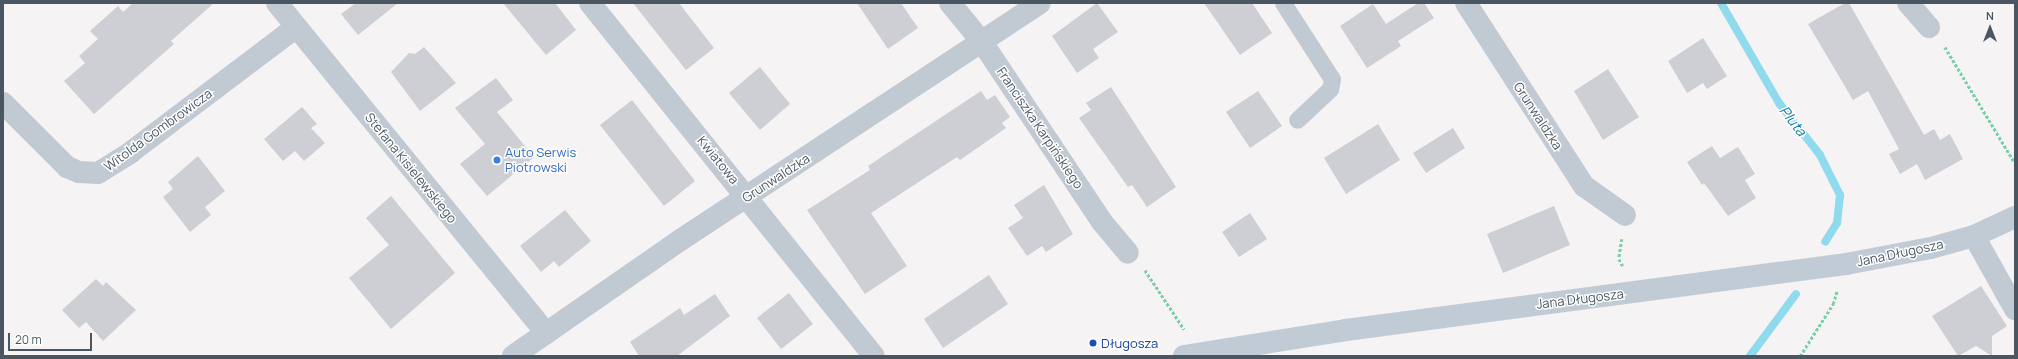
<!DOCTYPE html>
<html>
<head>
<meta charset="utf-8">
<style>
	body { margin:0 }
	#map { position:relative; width:2018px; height:359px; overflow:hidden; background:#f5f3f3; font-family:Manrope,sans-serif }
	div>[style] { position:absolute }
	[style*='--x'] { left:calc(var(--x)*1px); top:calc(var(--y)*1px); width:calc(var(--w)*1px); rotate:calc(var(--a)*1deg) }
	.stream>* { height:8px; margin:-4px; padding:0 4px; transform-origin:4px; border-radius:4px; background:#90daee }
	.building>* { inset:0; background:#cdcfd5 }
	.path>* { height:2.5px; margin-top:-1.25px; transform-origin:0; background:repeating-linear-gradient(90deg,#7ad0a6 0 3px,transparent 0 5px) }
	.lane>* { height:17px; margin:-8.5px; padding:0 8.5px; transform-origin:8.5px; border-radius:8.5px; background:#c1cad2 }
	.street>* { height:22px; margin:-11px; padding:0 11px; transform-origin:11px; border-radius:11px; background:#c1cad2 }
	.secondary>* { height:22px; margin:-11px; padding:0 11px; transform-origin:11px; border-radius:11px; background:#c1cbd6 }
	.dots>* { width:11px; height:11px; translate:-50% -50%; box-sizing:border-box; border:2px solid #fff; border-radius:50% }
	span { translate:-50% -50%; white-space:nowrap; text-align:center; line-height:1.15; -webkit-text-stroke:3px #fff; paint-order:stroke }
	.street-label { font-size:13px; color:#4a5661 }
	.shop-label { font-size:13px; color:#366cbe }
	.left { translate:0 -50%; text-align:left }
	.transit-label { font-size:13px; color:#164399 }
	.water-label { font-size:14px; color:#0c7c9b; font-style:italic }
	.frame { position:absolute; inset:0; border:4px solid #4a5661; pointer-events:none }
	.north { position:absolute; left:1970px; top:8px; width:40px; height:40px; -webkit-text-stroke:3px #fff; paint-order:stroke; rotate:0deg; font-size:11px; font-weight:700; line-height:16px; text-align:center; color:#4a5661 }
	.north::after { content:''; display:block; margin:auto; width:14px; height:18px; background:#4a5661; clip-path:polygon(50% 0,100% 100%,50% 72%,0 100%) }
	.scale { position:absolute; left:8px; top:333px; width:84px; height:18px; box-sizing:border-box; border:2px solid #4a5661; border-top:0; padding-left:5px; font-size:12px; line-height:14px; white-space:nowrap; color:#4a5661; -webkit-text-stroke:3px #fff; paint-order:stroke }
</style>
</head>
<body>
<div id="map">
	<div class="stream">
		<i style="--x:1721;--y:3;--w:116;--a:59.9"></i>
		<i style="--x:1779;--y:103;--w:66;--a:51.7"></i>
		<i style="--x:1820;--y:155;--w:45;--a:63.4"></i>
		<i style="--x:1840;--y:195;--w:28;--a:96"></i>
		<i style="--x:1837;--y:223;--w:22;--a:122"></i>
		<i style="--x:1750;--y:356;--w:77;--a:-53.4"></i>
	</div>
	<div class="building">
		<i style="clip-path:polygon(133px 3px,214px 3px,171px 41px,174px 44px,94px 114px,64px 81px,85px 63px,79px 56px,98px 39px,90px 31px,118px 6px,123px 12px)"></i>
		<i style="clip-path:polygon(356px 3px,398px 3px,358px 35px,341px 14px)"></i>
		<i style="clip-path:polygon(503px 3px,555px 3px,576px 30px,546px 55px)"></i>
		<i style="clip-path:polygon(633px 3px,679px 3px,714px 48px,686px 70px)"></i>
		<i style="clip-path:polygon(857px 3px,901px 3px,918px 28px,888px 49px)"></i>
		<i style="clip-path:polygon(1097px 3px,1118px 32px,1093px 49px,1099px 58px,1077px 73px,1052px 36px)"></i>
		<i style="clip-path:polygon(1204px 3px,1252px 3px,1272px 33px,1240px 55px)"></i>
		<i style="clip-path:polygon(1418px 3px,1424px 3px,1434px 18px,1398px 41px,1401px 46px,1367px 68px,1340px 26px,1373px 4px,1386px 24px)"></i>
		<i style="clip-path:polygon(1845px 3px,1849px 3px,1924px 135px,1934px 129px,1940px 140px,1950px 134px,1963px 159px,1925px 180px,1917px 164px,1900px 174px,1889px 154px,1899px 149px,1868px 91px,1853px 100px,1808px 24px)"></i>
		<i style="clip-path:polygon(1703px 38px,1727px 76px,1707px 89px,1703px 83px,1687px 93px,1668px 61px)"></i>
		<i style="clip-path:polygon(424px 47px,456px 83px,420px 111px,391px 72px,409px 53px,415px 54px)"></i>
		<i style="clip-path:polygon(760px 67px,790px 104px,760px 130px,729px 93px)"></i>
		<i style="clip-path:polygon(1608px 69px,1639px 117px,1603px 140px,1574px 91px)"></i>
		<i style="clip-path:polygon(496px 78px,513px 100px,497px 112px,534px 157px,487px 196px,460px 164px,485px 144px,455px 108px)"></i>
		<i style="clip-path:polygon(1111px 87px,1176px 187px,1147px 207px,1132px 185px,1128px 187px,1079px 118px,1091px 110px,1086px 103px)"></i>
		<i style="clip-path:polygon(981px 91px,987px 100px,995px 95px,1010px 117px,1002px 123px,1006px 128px,960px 160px,957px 157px,871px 213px,907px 266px,865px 294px,807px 210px,870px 170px,868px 166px)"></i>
		<i style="clip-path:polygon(1258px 91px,1282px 126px,1250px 148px,1226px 112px)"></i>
		<i style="clip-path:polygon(632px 100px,695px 181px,664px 206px,600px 125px)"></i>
		<i style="clip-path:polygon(302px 107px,317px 124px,311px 128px,325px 143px,304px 161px,295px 151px,283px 161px,264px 139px)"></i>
		<i style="clip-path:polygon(1378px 124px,1400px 160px,1346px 194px,1324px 158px)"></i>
		<i style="clip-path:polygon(1453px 128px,1465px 148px,1426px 173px,1413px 153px)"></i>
		<i style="clip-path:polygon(1712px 146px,1720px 158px,1738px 147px,1755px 174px,1745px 180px,1756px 198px,1728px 216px,1704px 183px,1702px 185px,1687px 162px)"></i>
		<i style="clip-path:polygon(198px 156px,225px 191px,205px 207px,211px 215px,190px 232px,163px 197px,173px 189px,168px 182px)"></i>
		<i style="clip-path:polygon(1044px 185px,1073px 234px,1046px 252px,1042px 246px,1027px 256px,1008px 228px,1023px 218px,1014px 205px)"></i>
		<i style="clip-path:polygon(391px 196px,455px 273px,391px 329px,349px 278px,389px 245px,366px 218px)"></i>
		<i style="clip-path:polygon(1554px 206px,1570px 245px,1503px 273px,1487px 234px)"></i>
		<i style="clip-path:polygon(565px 210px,591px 241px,559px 267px,554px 261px,541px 272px,520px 246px)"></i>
		<i style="clip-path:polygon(1250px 213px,1267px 239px,1239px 257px,1222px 232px)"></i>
		<i style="clip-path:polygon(989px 275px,1008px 304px,943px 348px,924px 319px)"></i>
		<i style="clip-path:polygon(96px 279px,103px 286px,106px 282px,136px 310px,103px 341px,86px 322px,79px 328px,62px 310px)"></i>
		<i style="clip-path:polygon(1981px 286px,2007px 326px,1992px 336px,1992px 356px,1976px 346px,1958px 356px,1932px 316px)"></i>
		<i style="clip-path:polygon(789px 293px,813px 324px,781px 349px,757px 318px)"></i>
		<i style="clip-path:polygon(715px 294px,730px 316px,677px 356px,639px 356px,630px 342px,680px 308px,684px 315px)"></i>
	</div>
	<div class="path">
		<i style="--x:1945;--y:47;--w:135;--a:58.9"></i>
		<i style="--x:1622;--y:239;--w:20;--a:99"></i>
		<i style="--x:1619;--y:259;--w:10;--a:61"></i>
		<i style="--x:1145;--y:270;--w:71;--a:56.5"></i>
		<i style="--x:1800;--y:356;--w:62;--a:-57.6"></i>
		<i style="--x:1833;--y:304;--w:14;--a:-73"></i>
	</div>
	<div class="lane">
		<i style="--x:1283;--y:3;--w:90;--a:57.2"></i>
		<i style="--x:1332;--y:79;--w:10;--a:101"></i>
		<i style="--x:1330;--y:89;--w:45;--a:136.8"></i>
	</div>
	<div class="street">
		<i style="--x:277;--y:3;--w:426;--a:50.8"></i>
		<i style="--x:590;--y:3;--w:453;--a:51.2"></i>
		<i style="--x:950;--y:3;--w:50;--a:50.6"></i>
		<i style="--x:982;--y:42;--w:216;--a:56.3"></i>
		<i style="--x:1102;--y:222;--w:40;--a:50"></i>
		<i style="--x:1466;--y:3;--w:218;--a:57.2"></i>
		<i style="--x:1584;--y:186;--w:50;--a:35.3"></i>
		<i style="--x:1908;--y:3;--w:32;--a:49"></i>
		<i style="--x:3;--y:103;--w:91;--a:45"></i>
		<i style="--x:67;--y:167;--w:13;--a:23"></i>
		<i style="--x:79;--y:172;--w:19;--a:3"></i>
		<i style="--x:98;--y:173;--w:39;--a:-32"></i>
		<i style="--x:131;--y:152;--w:207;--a:-37.1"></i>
		<i style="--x:1974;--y:236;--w:84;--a:60.7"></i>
		<i style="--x:513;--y:356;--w:202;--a:-34.7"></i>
		<i style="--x:679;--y:241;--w:432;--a:-33.4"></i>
	</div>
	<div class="secondary">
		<i style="--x:1184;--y:356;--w:164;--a:-9.1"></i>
		<i style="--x:1346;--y:330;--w:504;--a:-7.52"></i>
		<i style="--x:1846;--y:264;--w:86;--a:-10.7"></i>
		<i style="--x:1931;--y:248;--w:45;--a:-15.6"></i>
		<i style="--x:1974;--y:236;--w:45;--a:-24.9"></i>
	</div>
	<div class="dots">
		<i style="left:497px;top:160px;background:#3f7fe0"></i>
		<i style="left:1093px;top:343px;background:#1a4fb4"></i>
	</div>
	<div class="street-label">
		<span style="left:1538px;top:116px;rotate:57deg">Grunwaldzka</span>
		<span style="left:1040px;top:128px;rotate:56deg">Franciszka Karpińskiego</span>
		<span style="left:158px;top:130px;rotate:-36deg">Witolda Gombrowicza</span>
		<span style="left:718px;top:160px;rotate:51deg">Kwiatowa</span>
		<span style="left:411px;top:168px;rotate:51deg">Stefana Kisielewskiego</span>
		<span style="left:776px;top:178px;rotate:-33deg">Grunwaldzka</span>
		<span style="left:1900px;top:253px;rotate:-12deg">Jana Długosza</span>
		<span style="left:1580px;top:299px;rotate:-7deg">Jana Długosza</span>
	</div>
	<div class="shop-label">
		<span class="left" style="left:505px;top:160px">Auto Serwis<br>Piotrowski</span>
	</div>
	<div class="transit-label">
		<span class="left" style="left:1101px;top:343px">Długosza</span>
	</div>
	<div class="water-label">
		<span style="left:1793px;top:121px;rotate:52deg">Pluta</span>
	</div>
	<div class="frame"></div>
	<div class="north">N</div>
	<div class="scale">20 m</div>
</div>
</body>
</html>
